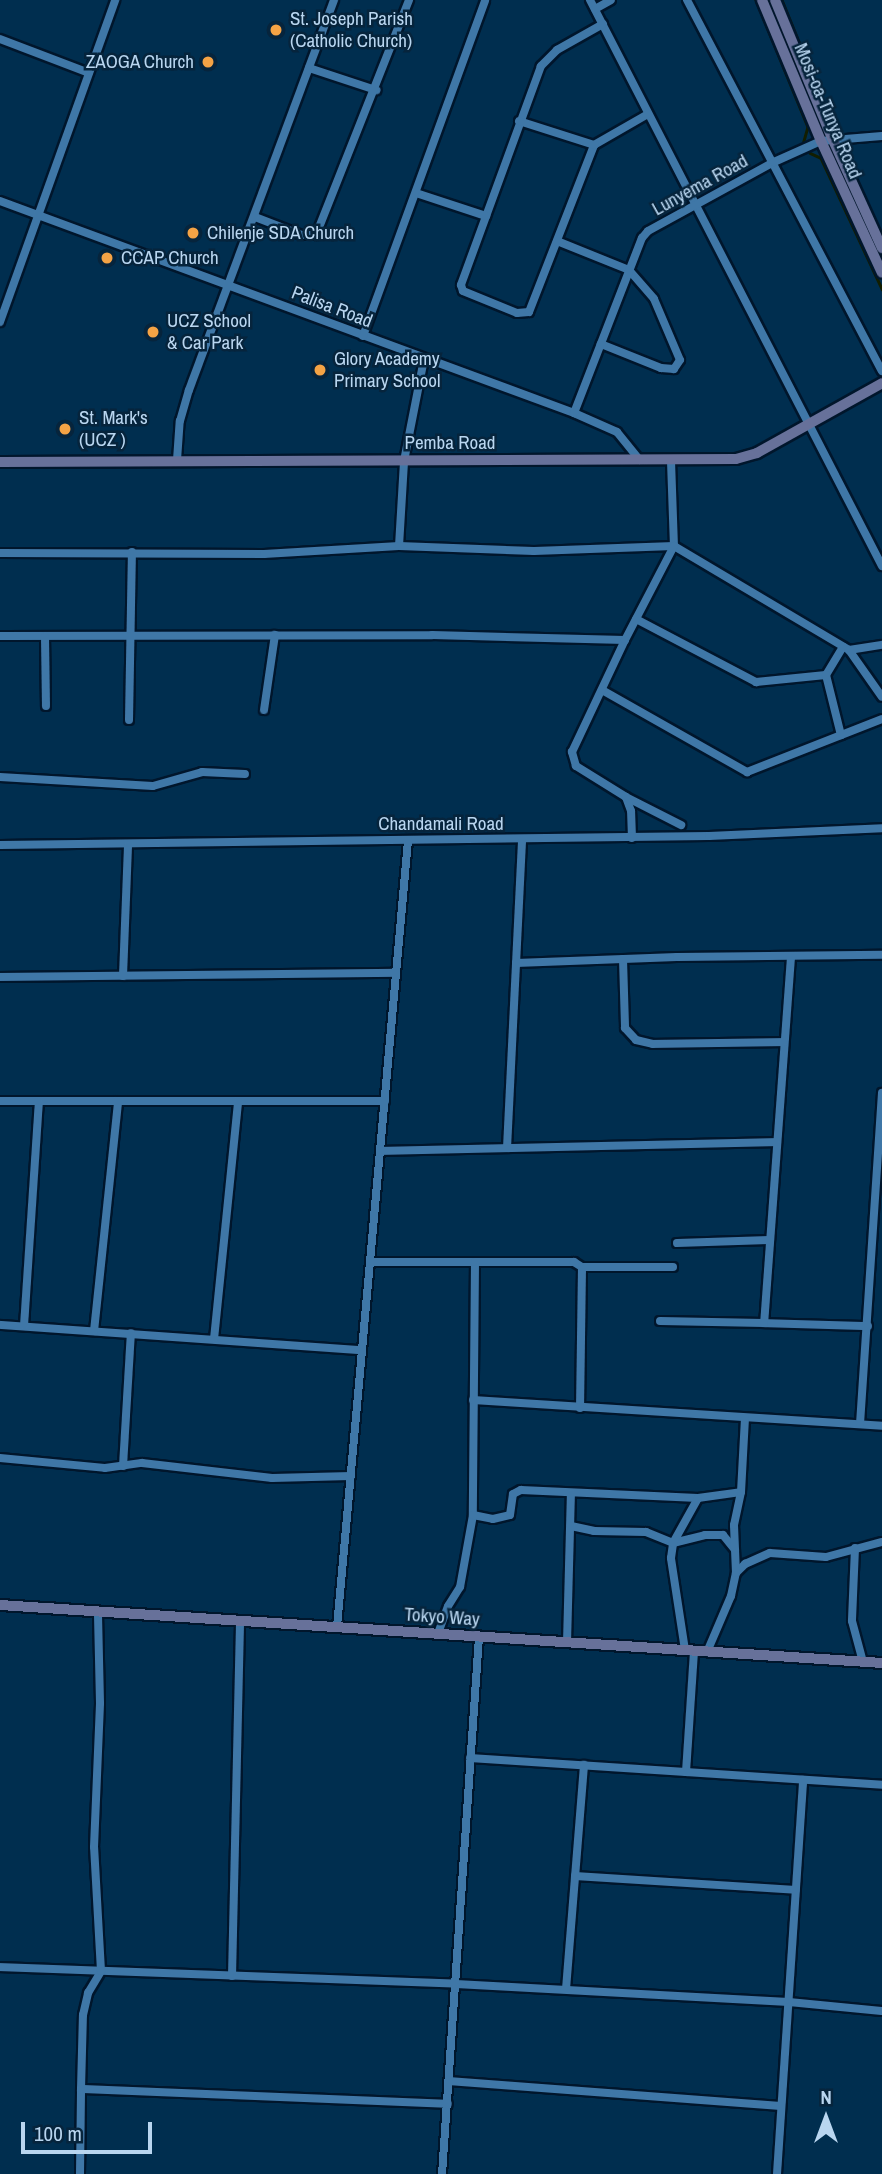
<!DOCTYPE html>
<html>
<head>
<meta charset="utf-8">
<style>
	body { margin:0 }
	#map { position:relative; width:882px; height:2174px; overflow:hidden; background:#002e4f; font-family:"Archivo Narrow",sans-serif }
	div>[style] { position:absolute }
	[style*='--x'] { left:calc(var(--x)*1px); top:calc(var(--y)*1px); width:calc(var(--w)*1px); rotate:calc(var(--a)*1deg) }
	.stream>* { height:2.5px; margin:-1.25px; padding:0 1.25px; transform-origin:1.25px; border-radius:1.25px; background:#121e00 }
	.roads { filter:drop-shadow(2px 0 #00162c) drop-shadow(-2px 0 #00162c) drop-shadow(0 2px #00162c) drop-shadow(0 -2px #00162c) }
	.street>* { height:8px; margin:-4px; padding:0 4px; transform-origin:4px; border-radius:4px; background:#3f77a7 }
	.secondary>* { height:10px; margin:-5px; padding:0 5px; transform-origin:5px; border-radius:5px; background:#67719a }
	.dots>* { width:19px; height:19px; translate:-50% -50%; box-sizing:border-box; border:4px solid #06243c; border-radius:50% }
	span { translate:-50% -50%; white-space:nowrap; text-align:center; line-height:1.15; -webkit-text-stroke:5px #06243c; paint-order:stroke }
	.poi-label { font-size:19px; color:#b9d6f0 }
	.left { translate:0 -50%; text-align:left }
	.right { translate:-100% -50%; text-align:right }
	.street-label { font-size:19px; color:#b9d6f0 }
	.north { position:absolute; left:791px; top:2083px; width:70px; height:70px; -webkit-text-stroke:5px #06243c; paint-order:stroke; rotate:0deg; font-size:19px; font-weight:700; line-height:28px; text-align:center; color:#b9d6f0 }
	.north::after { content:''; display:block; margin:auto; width:24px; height:32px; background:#b9d6f0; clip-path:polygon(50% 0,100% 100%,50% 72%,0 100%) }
	.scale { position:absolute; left:21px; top:2122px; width:131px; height:32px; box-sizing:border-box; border:4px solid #b9d6f0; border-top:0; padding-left:9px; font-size:21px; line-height:24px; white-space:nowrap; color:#b9d6f0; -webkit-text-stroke:5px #06243c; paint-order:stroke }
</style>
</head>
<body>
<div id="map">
	<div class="stream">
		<i style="--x:756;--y:0;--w:137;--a:67.7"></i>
		<i style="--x:808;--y:127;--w:15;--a:106"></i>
		<i style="--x:782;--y:0;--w:93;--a:67.9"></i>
		<i style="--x:821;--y:95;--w:31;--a:68"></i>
		<i style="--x:833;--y:124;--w:7;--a:27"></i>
		<i style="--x:847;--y:149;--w:10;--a:90"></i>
		<i style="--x:810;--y:153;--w:12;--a:24"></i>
		<i style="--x:821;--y:158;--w:145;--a:65"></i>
		<i style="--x:856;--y:178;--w:39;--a:66"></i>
		<i style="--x:876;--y:222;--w:14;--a:65"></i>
	</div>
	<div class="roads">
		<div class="street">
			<i style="--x:590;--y:0;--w:637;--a:62.71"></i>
			<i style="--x:687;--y:0;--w:419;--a:62.3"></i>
			<i style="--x:595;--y:9;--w:18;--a:-29"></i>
			<i style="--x:603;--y:24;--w:53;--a:150.5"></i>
			<i style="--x:557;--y:50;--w:23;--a:135"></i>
			<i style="--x:541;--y:66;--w:233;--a:110.1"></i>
			<i style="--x:461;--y:285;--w:6;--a:72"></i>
			<i style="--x:463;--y:291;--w:58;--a:22.2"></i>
			<i style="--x:517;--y:313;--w:12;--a:-5"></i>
			<i style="--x:529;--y:312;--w:179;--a:-68.7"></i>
			<i style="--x:594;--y:145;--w:62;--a:-29.9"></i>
			<i style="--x:0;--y:39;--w:95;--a:20.9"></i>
			<i style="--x:309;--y:68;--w:71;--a:18.2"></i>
			<i style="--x:519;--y:121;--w:79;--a:17.7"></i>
			<i style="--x:416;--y:193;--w:74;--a:18.2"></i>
			<i style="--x:0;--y:201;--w:612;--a:20.27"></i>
			<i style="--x:574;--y:413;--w:47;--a:23.8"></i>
			<i style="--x:617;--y:432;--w:36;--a:51"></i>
			<i style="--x:255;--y:217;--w:50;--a:21"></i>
			<i style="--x:302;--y:235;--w:14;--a:0"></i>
			<i style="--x:316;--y:235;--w:253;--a:-68.4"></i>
			<i style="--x:557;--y:241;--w:78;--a:21.9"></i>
			<i style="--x:629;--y:270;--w:38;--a:49"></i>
			<i style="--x:654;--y:299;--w:66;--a:66.9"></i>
			<i style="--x:680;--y:360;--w:11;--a:124"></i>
			<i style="--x:674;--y:369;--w:13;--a:-176"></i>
			<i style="--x:661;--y:368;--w:65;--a:-158.2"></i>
			<i style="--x:0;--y:322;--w:342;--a:-70.3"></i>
			<i style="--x:363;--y:336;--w:357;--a:-70"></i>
			<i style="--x:574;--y:413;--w:188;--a:-68.8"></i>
			<i style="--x:642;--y:238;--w:9;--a:-49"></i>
			<i style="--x:648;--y:231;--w:144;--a:-28.7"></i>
			<i style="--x:774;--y:162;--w:51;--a:-24.1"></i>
			<i style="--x:821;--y:141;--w:61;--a:-4.7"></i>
			<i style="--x:177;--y:460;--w:39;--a:-86"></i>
			<i style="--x:180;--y:421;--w:32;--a:-74"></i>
			<i style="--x:189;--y:390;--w:416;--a:-69.6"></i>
			<i style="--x:671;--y:461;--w:85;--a:88"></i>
			<i style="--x:674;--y:546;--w:204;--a:30.7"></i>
			<i style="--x:849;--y:650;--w:33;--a:-9"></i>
			<i style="--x:399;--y:546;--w:85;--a:-86.6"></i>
			<i style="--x:404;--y:461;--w:104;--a:-78.9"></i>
			<i style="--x:0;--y:553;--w:264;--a:0.2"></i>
			<i style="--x:264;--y:554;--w:135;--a:-3.4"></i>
			<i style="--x:399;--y:546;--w:135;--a:2.1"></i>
			<i style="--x:534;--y:551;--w:140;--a:-2"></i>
			<i style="--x:636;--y:619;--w:136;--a:27.7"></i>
			<i style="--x:756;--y:682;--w:70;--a:-5.7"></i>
			<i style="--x:826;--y:675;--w:33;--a:-59"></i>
			<i style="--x:0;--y:636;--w:432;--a:-0.1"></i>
			<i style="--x:432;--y:635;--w:193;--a:1.5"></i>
			<i style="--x:45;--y:636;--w:70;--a:89.2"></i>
			<i style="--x:849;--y:650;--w:57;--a:54.9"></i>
			<i style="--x:826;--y:675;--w:62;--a:76"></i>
			<i style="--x:602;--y:690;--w:167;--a:29.5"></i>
			<i style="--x:747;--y:772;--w:145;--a:-21.4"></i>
			<i style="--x:264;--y:710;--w:76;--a:-81.7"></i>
			<i style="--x:129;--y:720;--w:168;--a:-89"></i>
			<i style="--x:0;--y:777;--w:153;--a:3.4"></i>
			<i style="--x:153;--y:786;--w:51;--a:-15.9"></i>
			<i style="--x:202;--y:772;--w:43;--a:2.7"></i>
			<i style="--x:626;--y:797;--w:62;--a:27"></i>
			<i style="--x:632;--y:838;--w:27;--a:-92"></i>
			<i style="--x:631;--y:811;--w:15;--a:-110"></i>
			<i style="--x:626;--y:797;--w:59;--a:-148.2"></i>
			<i style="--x:576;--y:766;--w:15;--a:-106"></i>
			<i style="--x:572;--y:752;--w:124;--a:-64.7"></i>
			<i style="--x:625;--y:640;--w:106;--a:-62.5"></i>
			<i style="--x:0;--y:845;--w:709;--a:-0.73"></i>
			<i style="--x:709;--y:836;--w:173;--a:-2.6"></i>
			<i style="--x:791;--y:957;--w:367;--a:94.2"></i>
			<i style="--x:764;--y:1323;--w:104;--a:1.7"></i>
			<i style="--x:623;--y:959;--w:69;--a:88.3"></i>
			<i style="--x:625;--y:1028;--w:16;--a:47"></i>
			<i style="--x:636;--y:1040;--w:17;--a:13"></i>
			<i style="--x:653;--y:1044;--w:131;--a:-0.9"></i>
			<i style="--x:516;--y:963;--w:161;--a:-2.1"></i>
			<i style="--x:677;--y:957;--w:205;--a:-0.6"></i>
			<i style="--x:123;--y:976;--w:131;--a:-87.8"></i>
			<i style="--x:0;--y:977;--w:396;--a:-0.6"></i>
			<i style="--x:0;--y:1101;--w:385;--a:0"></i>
			<i style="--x:507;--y:1148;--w:308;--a:-87.2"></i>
			<i style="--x:382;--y:1151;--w:394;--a:-1.3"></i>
			<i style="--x:677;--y:1243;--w:92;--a:-1.9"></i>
			<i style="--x:371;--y:1262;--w:104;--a:0"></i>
			<i style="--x:475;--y:1262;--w:253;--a:90.5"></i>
			<i style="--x:473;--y:1515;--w:73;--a:100.2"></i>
			<i style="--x:460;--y:1587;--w:22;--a:122"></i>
			<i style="--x:448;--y:1606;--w:30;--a:110"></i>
			<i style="--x:475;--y:1262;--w:99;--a:0"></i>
			<i style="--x:574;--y:1262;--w:9;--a:32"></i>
			<i style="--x:582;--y:1267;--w:141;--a:90.8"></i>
			<i style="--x:582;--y:1267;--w:91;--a:0"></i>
			<i style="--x:660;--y:1321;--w:104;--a:1.1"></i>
			<i style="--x:0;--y:1325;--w:362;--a:4"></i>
			<i style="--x:24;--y:1326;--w:225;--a:-86.2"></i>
			<i style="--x:94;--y:1331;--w:231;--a:-84"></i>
			<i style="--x:214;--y:1339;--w:238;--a:-84.2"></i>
			<i style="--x:473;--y:1400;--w:410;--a:3.6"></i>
			<i style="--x:860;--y:1424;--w:332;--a:-86.2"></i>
			<i style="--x:0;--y:1458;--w:105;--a:5.4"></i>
			<i style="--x:105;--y:1468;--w:37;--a:-8"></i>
			<i style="--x:142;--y:1463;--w:131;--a:6.6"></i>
			<i style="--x:272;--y:1478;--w:79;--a:-1.5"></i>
			<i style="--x:123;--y:1466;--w:133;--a:-86.6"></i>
			<i style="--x:473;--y:1515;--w:20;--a:11"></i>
			<i style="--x:493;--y:1519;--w:17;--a:-13"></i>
			<i style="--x:510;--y:1515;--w:21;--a:-82"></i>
			<i style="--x:513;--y:1494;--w:9;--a:-27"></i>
			<i style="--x:521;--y:1490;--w:177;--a:2.6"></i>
			<i style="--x:698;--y:1498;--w:43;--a:-7.9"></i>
			<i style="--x:571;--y:1526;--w:24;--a:12"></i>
			<i style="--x:594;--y:1531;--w:52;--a:1.1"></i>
			<i style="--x:646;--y:1532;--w:29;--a:22"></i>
			<i style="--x:673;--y:1543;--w:33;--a:-14"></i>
			<i style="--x:705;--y:1535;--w:18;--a:0"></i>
			<i style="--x:723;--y:1535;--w:19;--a:51"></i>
			<i style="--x:855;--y:1548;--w:73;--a:92.4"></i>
			<i style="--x:852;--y:1621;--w:42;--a:75"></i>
			<i style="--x:736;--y:1573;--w:13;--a:-45"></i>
			<i style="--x:745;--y:1564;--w:27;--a:-24"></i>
			<i style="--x:770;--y:1553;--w:56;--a:4.1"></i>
			<i style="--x:826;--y:1557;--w:58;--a:-15"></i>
			<i style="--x:337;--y:1627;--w:789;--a:-84.84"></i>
			<i style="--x:567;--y:1643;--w:150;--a:-88.5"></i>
			<i style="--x:685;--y:1650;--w:93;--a:-98.7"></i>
			<i style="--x:671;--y:1558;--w:15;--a:-82"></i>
			<i style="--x:673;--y:1543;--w:51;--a:-60.9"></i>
			<i style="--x:707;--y:1652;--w:61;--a:-66.8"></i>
			<i style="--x:731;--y:1596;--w:24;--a:-78"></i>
			<i style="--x:736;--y:1573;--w:48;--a:-92.4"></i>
			<i style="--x:734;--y:1525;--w:34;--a:-78"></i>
			<i style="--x:741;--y:1492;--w:74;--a:-86.9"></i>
			<i style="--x:470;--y:1758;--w:413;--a:3.7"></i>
			<i style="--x:686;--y:1772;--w:121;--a:-86.2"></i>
			<i style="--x:575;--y:1876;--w:221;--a:3.6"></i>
			<i style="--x:0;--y:1967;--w:456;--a:2.1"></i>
			<i style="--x:456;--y:1984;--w:333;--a:3.1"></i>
			<i style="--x:789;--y:2002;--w:93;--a:5.5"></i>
			<i style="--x:232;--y:1976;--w:355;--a:-88.7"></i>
			<i style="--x:566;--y:1989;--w:225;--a:-85.4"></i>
			<i style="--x:449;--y:2081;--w:332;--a:4.3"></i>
			<i style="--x:81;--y:2089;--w:74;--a:-88.5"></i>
			<i style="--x:83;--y:2015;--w:23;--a:-77"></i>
			<i style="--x:88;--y:1993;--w:26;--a:-59"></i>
			<i style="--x:101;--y:1971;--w:124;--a:-93.2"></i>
			<i style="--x:94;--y:1847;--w:144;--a:-87.6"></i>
			<i style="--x:100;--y:1703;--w:91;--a:-91.3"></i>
			<i style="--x:80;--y:2174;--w:85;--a:-89.3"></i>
			<i style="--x:81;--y:2089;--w:367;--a:2.3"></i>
			<i style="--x:442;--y:2174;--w:538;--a:-86.06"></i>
			<i style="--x:777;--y:2174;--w:395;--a:-86.2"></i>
		</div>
		<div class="secondary">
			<i style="--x:762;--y:0;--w:153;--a:67.3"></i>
			<i style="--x:821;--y:141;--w:145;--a:65.2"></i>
			<i style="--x:775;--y:0;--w:149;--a:67.6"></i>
			<i style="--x:832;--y:138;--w:121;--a:65.6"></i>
			<i style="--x:0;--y:462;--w:736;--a:-0.23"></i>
			<i style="--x:736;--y:459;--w:22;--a:-16"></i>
			<i style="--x:757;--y:453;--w:143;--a:-29.2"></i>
			<i style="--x:0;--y:1605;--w:884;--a:3.76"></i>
		</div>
	</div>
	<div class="dots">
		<i style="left:276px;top:30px;background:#f5a345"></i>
		<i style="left:208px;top:62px;background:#f5a345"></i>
		<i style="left:193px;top:233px;background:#f5a345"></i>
		<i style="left:107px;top:258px;background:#f5a345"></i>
		<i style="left:153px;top:332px;background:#f5a345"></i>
		<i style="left:320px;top:370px;background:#f5a345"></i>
		<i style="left:65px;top:429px;background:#f5a345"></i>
	</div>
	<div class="poi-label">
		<span class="left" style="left:290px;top:30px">St. Joseph Parish<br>(Catholic Church)</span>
		<span class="right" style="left:194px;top:62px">ZAOGA Church</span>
		<span class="left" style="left:207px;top:233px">Chilenje SDA Church</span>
		<span class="left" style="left:121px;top:258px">CCAP Church</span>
		<span class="left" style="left:167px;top:332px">UCZ School<br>&amp; Car Park</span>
		<span class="left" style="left:334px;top:370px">Glory Academy<br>Primary School</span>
		<span class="left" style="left:79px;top:429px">St. Mark's<br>(UCZ )</span>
	</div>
	<div class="street-label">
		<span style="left:828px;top:111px;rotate:67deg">Mosi-oa-Tunya Road</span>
		<span style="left:700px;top:185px;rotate:-29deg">Lunyema Road</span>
		<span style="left:332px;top:307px;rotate:21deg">Palisa Road</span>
		<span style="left:450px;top:443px">Pemba Road</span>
		<span style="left:441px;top:824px">Chandamali Road</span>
		<span style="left:442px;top:1617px;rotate:4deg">Tokyo Way</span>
	</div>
	<div class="north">N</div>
	<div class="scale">100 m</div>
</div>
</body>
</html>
